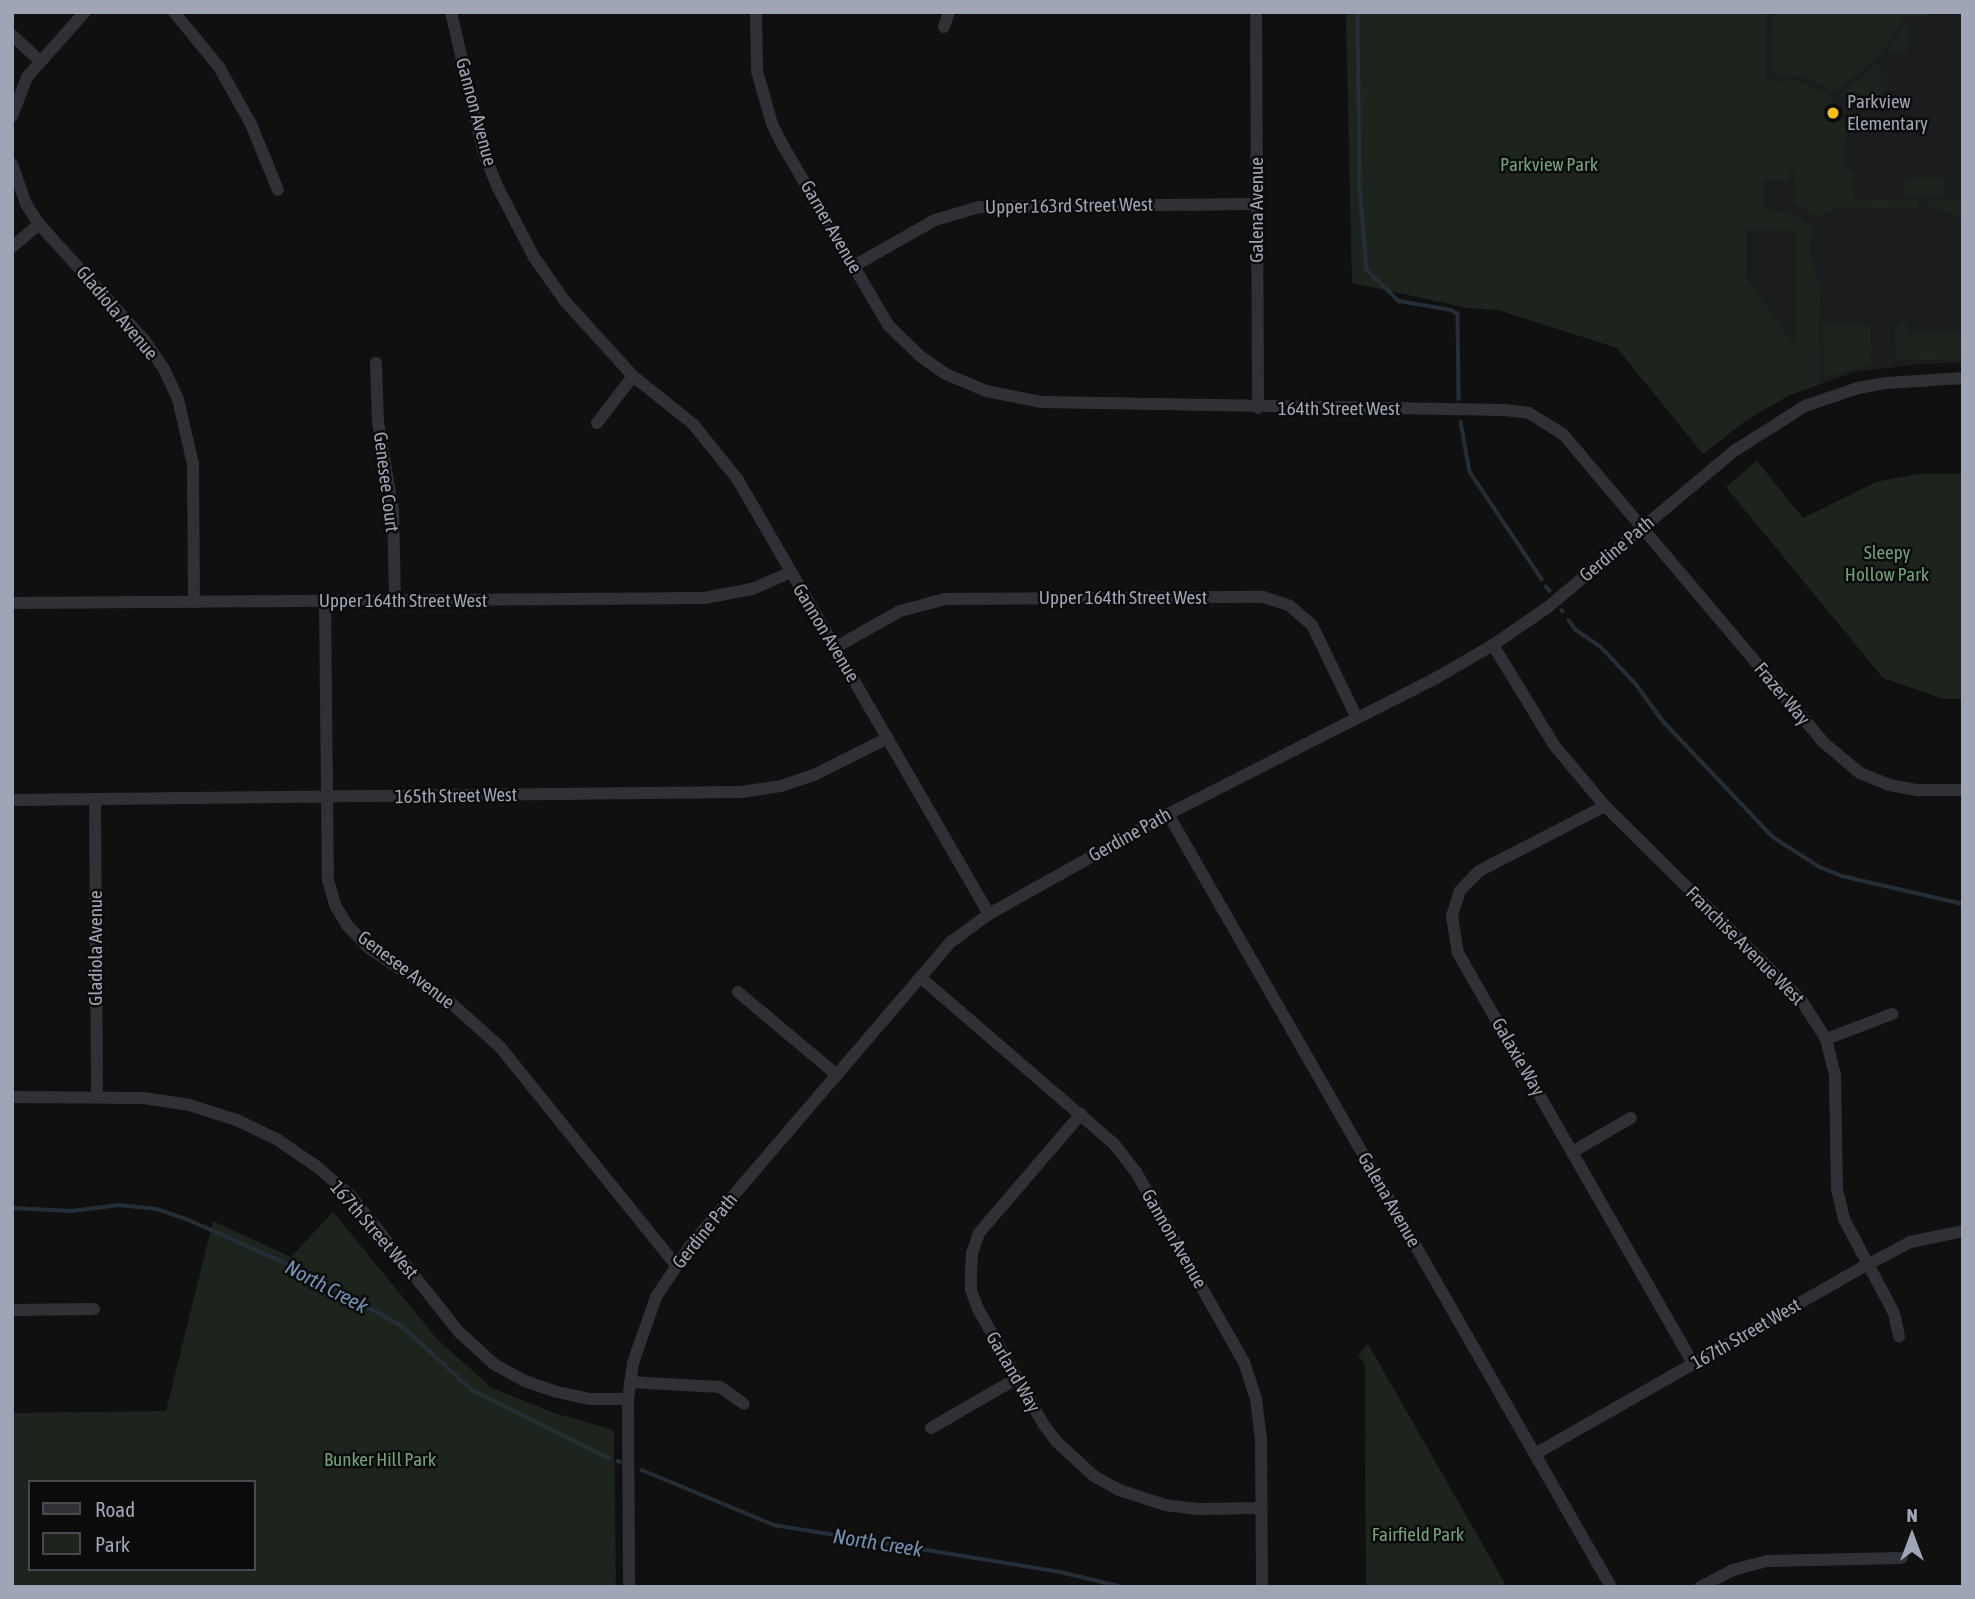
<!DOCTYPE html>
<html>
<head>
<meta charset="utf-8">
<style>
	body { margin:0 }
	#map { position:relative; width:1975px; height:1599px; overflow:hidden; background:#101011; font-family:"Asap Condensed",sans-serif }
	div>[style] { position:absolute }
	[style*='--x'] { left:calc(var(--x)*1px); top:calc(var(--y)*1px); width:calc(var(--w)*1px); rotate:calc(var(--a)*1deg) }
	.built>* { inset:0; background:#1b1c1e }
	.green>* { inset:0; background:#1c241d }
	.stream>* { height:3.5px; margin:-1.75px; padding:0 1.75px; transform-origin:1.75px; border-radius:1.75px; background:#252e36 }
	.minor>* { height:12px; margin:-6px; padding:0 6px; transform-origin:6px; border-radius:6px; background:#303137 }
	.dots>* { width:19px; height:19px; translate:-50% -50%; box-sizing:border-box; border:4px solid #0b0b0c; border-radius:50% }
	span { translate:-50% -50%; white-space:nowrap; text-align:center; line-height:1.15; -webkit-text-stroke:5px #0b0b0c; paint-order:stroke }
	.poi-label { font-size:19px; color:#9fa5b4 }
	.left { translate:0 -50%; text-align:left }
	.street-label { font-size:19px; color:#9fa5b4 }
	.park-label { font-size:19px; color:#74a179 }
	.water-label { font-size:21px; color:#7292b3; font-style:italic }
	.frame { position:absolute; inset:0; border:14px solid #9fa5b4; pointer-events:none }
	.legend { position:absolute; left:28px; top:1480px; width:228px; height:91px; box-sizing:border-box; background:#0b0b0c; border:2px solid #46494f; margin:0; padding:9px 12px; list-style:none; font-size:21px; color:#9fa5b4 }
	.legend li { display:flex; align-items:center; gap:14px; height:35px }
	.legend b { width:35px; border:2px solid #46494f }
	.north { position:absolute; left:1877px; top:1501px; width:70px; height:70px; -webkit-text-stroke:5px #0b0b0c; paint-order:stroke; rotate:0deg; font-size:19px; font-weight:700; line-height:28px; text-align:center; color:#9fa5b4 }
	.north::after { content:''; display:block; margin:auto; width:24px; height:32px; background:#9fa5b4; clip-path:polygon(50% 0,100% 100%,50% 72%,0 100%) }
</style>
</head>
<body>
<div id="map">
	<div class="built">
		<i style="clip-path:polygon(1702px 12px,1963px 12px,1963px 363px,1919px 364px,1855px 372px,1821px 384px,1704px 214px)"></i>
	</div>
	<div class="green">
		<i style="clip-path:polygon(evenodd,1346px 12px,1766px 12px,1766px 80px,1799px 81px,1828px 94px,1841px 114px,1846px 129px,1845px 171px,1853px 172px,1854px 200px,1919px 200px,1921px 204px,1918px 208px,1838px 207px,1818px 218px,1795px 204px,1794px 171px,1789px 172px,1789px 180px,1764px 180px,1764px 210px,1792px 213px,1812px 227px,1810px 251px,1821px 289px,1819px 380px,1821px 384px,1790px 395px,1748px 419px,1703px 454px,1617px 348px,1498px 310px,1468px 308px,1352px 283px,1346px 12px,1746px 230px,1796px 231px,1796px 347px,1746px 276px,1746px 230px)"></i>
		<i style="clip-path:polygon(1772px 12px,1928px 12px,1928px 16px,1905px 16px,1882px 53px,1838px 90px,1831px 91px,1810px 78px,1773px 73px)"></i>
		<i style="clip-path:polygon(1907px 21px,1907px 53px,1887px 53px)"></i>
		<i style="clip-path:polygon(1878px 63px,1881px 66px,1881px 100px,1876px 105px,1855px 104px,1845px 91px)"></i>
		<i style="clip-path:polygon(1944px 177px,1944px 194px,1905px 194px,1905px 178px)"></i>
		<i style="clip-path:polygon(1963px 200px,1963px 222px,1948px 212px,1928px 206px,1929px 200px)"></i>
		<i style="clip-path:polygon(1907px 322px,1908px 334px,1963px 333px,1963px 359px,1896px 360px,1895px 329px,1900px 323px)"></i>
		<i style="clip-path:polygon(1823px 323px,1861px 323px,1870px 327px,1872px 365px,1824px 377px)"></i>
		<i style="clip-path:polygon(1757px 461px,1803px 518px,1876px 482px,1917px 474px,1963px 474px,1963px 699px,1943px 699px,1883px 678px,1726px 487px)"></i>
		<i style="clip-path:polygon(evenodd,333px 1212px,438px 1340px,492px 1388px,554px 1413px,614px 1430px,616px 1587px,12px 1587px,12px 1413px,166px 1411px,213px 1221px,291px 1257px,333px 1212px,30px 1482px,254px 1482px,254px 1569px,30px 1569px,30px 1482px)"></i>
		<i style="clip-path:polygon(1368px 1344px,1507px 1587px,1366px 1587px,1365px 1364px,1358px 1355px)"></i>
	</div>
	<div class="stream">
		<i style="--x:1358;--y:12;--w:174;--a:89.3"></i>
		<i style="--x:1360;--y:186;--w:84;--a:85.2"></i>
		<i style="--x:1367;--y:270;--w:45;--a:44.1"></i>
		<i style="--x:1399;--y:301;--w:53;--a:9.8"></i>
		<i style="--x:1451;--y:310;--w:8;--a:30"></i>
		<i style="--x:1458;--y:314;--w:85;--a:89.3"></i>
		<i style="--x:1461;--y:422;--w:51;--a:79.8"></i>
		<i style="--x:1470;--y:472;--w:129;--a:56.1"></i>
		<i style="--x:1546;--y:586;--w:6;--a:51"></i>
		<i style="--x:1562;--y:610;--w:1;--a:45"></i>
		<i style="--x:1569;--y:620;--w:12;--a:55"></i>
		<i style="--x:1576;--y:630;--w:30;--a:34"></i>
		<i style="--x:1601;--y:647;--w:51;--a:46.6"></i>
		<i style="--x:1636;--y:684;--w:46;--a:53.9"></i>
		<i style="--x:1663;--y:721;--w:160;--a:46.5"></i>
		<i style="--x:1773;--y:837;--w:56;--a:32.6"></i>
		<i style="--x:1820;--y:867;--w:24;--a:22"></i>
		<i style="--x:1842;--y:876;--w:124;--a:13"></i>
		<i style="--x:12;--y:1208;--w:60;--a:2.9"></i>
		<i style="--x:72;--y:1211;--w:47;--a:-7.3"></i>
		<i style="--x:119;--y:1205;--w:38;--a:6"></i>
		<i style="--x:157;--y:1209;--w:34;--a:19"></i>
		<i style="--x:189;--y:1220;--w:123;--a:24.1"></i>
		<i style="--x:301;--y:1270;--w:115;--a:29"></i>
		<i style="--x:402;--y:1326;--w:95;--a:42.4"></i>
		<i style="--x:472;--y:1390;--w:153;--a:26.4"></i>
		<i style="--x:618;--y:1461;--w:2;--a:27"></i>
		<i style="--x:642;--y:1470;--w:143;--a:22.6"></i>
		<i style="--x:774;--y:1525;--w:290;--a:9.3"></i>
		<i style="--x:1060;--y:1572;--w:65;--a:13.4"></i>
	</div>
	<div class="minor">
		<i style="--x:174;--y:12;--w:71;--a:50.7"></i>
		<i style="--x:219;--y:67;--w:65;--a:60.7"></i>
		<i style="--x:251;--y:124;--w:71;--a:67.8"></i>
		<i style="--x:451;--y:12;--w:143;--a:77"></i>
		<i style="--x:483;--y:151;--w:38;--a:68"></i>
		<i style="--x:497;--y:186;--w:80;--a:62.5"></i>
		<i style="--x:534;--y:257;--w:52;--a:55.1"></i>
		<i style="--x:564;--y:300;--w:103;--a:47.8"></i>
		<i style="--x:633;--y:376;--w:77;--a:38.7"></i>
		<i style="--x:693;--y:424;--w:72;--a:51.2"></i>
		<i style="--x:738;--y:480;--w:501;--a:59.96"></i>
		<i style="--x:756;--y:12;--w:59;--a:89"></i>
		<i style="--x:757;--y:71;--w:55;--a:74.2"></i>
		<i style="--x:772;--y:124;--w:22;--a:63"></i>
		<i style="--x:782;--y:144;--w:210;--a:59.6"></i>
		<i style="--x:888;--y:325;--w:45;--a:44.1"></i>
		<i style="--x:920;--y:356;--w:32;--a:35"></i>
		<i style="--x:946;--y:374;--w:43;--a:23"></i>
		<i style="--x:986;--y:391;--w:56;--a:11.3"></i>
		<i style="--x:1041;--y:402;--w:464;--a:1"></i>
		<i style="--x:1505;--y:410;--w:24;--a:7"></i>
		<i style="--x:1529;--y:413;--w:40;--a:32"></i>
		<i style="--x:1563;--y:434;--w:403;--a:49.8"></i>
		<i style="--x:1823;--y:742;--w:48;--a:40"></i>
		<i style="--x:1860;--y:773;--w:31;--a:22"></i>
		<i style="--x:1889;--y:785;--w:29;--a:10"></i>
		<i style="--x:1918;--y:790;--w:45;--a:0"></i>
		<i style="--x:1256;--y:12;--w:396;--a:89.7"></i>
		<i style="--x:944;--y:27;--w:16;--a:-72"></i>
		<i style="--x:12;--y:35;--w:38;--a:43"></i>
		<i style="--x:12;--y:116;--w:42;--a:-69"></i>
		<i style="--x:27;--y:77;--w:87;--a:-48.3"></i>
		<i style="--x:12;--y:164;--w:42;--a:70.7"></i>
		<i style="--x:26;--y:204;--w:24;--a:57"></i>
		<i style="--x:39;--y:224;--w:158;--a:47.8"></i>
		<i style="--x:145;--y:341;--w:34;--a:56"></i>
		<i style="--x:164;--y:369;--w:33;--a:65"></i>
		<i style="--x:178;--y:399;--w:67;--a:77"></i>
		<i style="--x:193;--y:464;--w:138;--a:89.6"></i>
		<i style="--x:12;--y:247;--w:35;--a:-40"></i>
		<i style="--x:854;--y:266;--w:93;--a:-29.6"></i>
		<i style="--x:935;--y:220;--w:46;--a:-16.5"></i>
		<i style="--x:979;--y:207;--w:278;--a:-0.6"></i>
		<i style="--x:376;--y:363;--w:59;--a:88.1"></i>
		<i style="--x:378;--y:422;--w:90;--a:80.4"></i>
		<i style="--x:393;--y:511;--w:90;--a:88.7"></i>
		<i style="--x:597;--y:423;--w:59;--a:-52.5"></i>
		<i style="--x:325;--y:601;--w:279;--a:89.4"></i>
		<i style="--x:328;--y:880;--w:26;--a:74"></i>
		<i style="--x:335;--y:905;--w:23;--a:59"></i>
		<i style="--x:347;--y:925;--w:32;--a:46"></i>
		<i style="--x:369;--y:948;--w:99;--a:33.9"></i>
		<i style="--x:451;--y:1003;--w:66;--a:41.9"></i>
		<i style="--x:500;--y:1047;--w:280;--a:51.1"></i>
		<i style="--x:12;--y:603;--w:692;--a:-0.41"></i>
		<i style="--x:704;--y:598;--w:49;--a:-10.6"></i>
		<i style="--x:752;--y:589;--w:40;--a:-23.4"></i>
		<i style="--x:1493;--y:645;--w:117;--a:58.6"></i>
		<i style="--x:1554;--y:745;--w:80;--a:50.1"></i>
		<i style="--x:1605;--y:806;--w:276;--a:44.7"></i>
		<i style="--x:1801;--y:1000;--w:46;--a:57.3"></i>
		<i style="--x:1826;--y:1039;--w:38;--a:76"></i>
		<i style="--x:1835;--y:1076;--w:113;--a:89"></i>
		<i style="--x:1837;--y:1189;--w:31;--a:77"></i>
		<i style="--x:1844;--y:1219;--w:106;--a:62"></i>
		<i style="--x:1894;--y:1313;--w:24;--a:78"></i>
		<i style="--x:836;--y:647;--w:73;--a:-29.4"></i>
		<i style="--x:900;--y:611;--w:47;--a:-14.9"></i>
		<i style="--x:945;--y:599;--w:318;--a:-0.4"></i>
		<i style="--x:1263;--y:597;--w:28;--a:18"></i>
		<i style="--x:1290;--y:606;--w:29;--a:41"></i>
		<i style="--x:1312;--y:625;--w:101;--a:64.2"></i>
		<i style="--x:12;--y:800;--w:729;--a:-0.63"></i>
		<i style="--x:741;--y:792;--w:40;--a:-8.5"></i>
		<i style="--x:781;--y:786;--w:37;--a:-19"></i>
		<i style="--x:816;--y:774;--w:80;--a:-26.6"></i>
		<i style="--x:95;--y:800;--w:297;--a:89.6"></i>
		<i style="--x:1605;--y:806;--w:142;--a:152.7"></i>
		<i style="--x:1479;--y:871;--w:28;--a:134"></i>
		<i style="--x:1460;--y:891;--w:26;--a:108"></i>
		<i style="--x:1452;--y:916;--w:37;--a:81"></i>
		<i style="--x:1458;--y:953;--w:473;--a:60.2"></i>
		<i style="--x:1168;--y:814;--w:891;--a:60.18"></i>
		<i style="--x:920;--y:977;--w:256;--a:40.7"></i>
		<i style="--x:1114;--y:1144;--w:36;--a:52"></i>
		<i style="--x:1136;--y:1172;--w:219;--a:60.4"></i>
		<i style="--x:1244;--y:1362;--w:39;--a:72"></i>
		<i style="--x:1256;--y:1399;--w:38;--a:83"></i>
		<i style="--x:1261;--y:1437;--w:150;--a:89.6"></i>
		<i style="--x:738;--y:992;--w:129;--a:40"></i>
		<i style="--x:1826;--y:1039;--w:71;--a:-20.7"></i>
		<i style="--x:12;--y:1097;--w:132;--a:0.4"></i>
		<i style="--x:144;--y:1098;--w:46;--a:8.8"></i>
		<i style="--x:189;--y:1105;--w:50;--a:17.4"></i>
		<i style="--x:237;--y:1120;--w:46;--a:26"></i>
		<i style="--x:278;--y:1140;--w:46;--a:34.4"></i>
		<i style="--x:316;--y:1166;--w:45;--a:40.5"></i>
		<i style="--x:350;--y:1195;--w:175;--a:51.5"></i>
		<i style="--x:459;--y:1332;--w:47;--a:42.4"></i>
		<i style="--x:494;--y:1364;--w:35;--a:29"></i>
		<i style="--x:525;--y:1381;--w:34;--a:19"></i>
		<i style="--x:557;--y:1392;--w:33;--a:12"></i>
		<i style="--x:589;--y:1399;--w:39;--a:0"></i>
		<i style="--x:1081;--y:1114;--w:157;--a:130.6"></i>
		<i style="--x:979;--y:1233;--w:21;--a:109"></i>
		<i style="--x:972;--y:1253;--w:19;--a:93"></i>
		<i style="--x:971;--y:1272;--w:18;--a:90"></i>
		<i style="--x:971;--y:1290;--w:20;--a:70"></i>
		<i style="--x:978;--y:1309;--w:133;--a:60.4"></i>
		<i style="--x:1044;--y:1425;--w:21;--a:53"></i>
		<i style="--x:1057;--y:1442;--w:50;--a:42.6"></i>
		<i style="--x:1094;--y:1476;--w:29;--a:29"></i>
		<i style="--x:1119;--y:1490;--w:48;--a:18.1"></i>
		<i style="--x:1165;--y:1505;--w:33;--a:7"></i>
		<i style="--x:1198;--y:1509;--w:63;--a:-0.9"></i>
		<i style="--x:1572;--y:1152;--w:68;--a:-30"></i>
		<i style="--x:12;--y:1310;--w:82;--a:-0.7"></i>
		<i style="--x:630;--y:1382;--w:90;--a:3.2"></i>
		<i style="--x:720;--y:1387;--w:29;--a:35"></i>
		<i style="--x:931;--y:1428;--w:98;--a:-30"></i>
		<i style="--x:1535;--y:1454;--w:382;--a:-29.7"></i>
		<i style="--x:1867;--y:1265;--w:49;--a:-28.1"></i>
		<i style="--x:1910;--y:1242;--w:54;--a:-11.7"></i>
		<i style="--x:629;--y:1587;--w:188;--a:-90.3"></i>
		<i style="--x:628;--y:1399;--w:36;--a:-82"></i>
		<i style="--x:633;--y:1363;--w:70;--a:-70.8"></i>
		<i style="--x:656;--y:1297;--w:61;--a:-56.3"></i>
		<i style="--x:690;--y:1246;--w:401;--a:-49.4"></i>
		<i style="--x:951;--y:942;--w:47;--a:-36.4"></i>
		<i style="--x:989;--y:914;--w:205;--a:-29.2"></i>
		<i style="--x:1168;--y:814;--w:301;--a:-26.9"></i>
		<i style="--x:1436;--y:678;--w:66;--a:-30.1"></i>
		<i style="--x:1493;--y:645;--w:67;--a:-34.6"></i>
		<i style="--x:1548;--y:607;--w:243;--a:-40"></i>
		<i style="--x:1734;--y:451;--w:84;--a:-32.4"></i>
		<i style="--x:1805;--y:406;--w:56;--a:-18.8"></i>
		<i style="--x:1858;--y:388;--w:29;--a:-10"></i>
		<i style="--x:1887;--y:383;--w:76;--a:-3.8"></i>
		<i style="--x:1700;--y:1587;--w:37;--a:-27"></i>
		<i style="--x:1733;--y:1570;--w:35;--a:-15"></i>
		<i style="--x:1767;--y:1561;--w:135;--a:-1.3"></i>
	</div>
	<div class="dots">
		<i style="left:1833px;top:113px;background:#ffbd1a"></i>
	</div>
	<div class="poi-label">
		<span class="left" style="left:1847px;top:113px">Parkview<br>Elementary</span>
	</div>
	<div class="street-label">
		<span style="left:476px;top:112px;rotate:75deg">Gannon Avenue</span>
		<span style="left:1069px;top:206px;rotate:-1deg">Upper 163rd Street West</span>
		<span style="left:1257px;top:210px;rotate:-90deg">Galena Avenue</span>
		<span style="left:831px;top:227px;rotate:60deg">Garner Avenue</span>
		<span style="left:117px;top:313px;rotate:50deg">Gladiola Avenue</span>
		<span style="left:1339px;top:409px">164th Street West</span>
		<span style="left:386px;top:482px;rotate:83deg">Genesee Court</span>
		<span style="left:1617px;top:549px;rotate:-40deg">Gerdine Path</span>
		<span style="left:1123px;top:598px">Upper 164th Street West</span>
		<span style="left:403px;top:601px">Upper 164th Street West</span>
		<span style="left:826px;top:633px;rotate:59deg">Gannon Avenue</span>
		<span style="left:1782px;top:694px;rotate:50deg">Frazer Way</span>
		<span style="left:456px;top:796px;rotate:-1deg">165th Street West</span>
		<span style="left:1130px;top:835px;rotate:-29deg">Gerdine Path</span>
		<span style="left:1745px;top:946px;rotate:45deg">Franchise Avenue West</span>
		<span style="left:96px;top:948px;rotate:-90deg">Gladiola Avenue</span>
		<span style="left:406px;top:970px;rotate:37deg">Genesee Avenue</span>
		<span style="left:1518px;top:1057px;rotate:60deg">Galaxie Way</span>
		<span style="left:1389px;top:1200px;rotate:60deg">Galena Avenue</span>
		<span style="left:374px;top:1230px;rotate:49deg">167th Street West</span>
		<span style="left:705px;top:1231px;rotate:-51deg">Gerdine Path</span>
		<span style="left:1174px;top:1239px;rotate:60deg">Gannon Avenue</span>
		<span style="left:1746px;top:1334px;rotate:-30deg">167th Street West</span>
		<span style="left:1013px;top:1372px;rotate:60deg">Garland Way</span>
	</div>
	<div class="park-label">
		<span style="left:1549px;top:165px">Parkview Park</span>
		<span style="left:1887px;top:564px">Sleepy<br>Hollow Park</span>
		<span style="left:380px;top:1460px">Bunker Hill Park</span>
		<span style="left:1418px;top:1535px">Fairfield Park</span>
	</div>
	<div class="water-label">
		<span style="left:327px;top:1286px;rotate:28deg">North Creek</span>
		<span style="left:878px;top:1542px;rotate:9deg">North Creek</span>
	</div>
	<div class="frame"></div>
	<ul class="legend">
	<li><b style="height:9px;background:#303137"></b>Road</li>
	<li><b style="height:19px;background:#1c241d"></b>Park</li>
	</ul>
	<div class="north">N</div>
</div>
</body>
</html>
